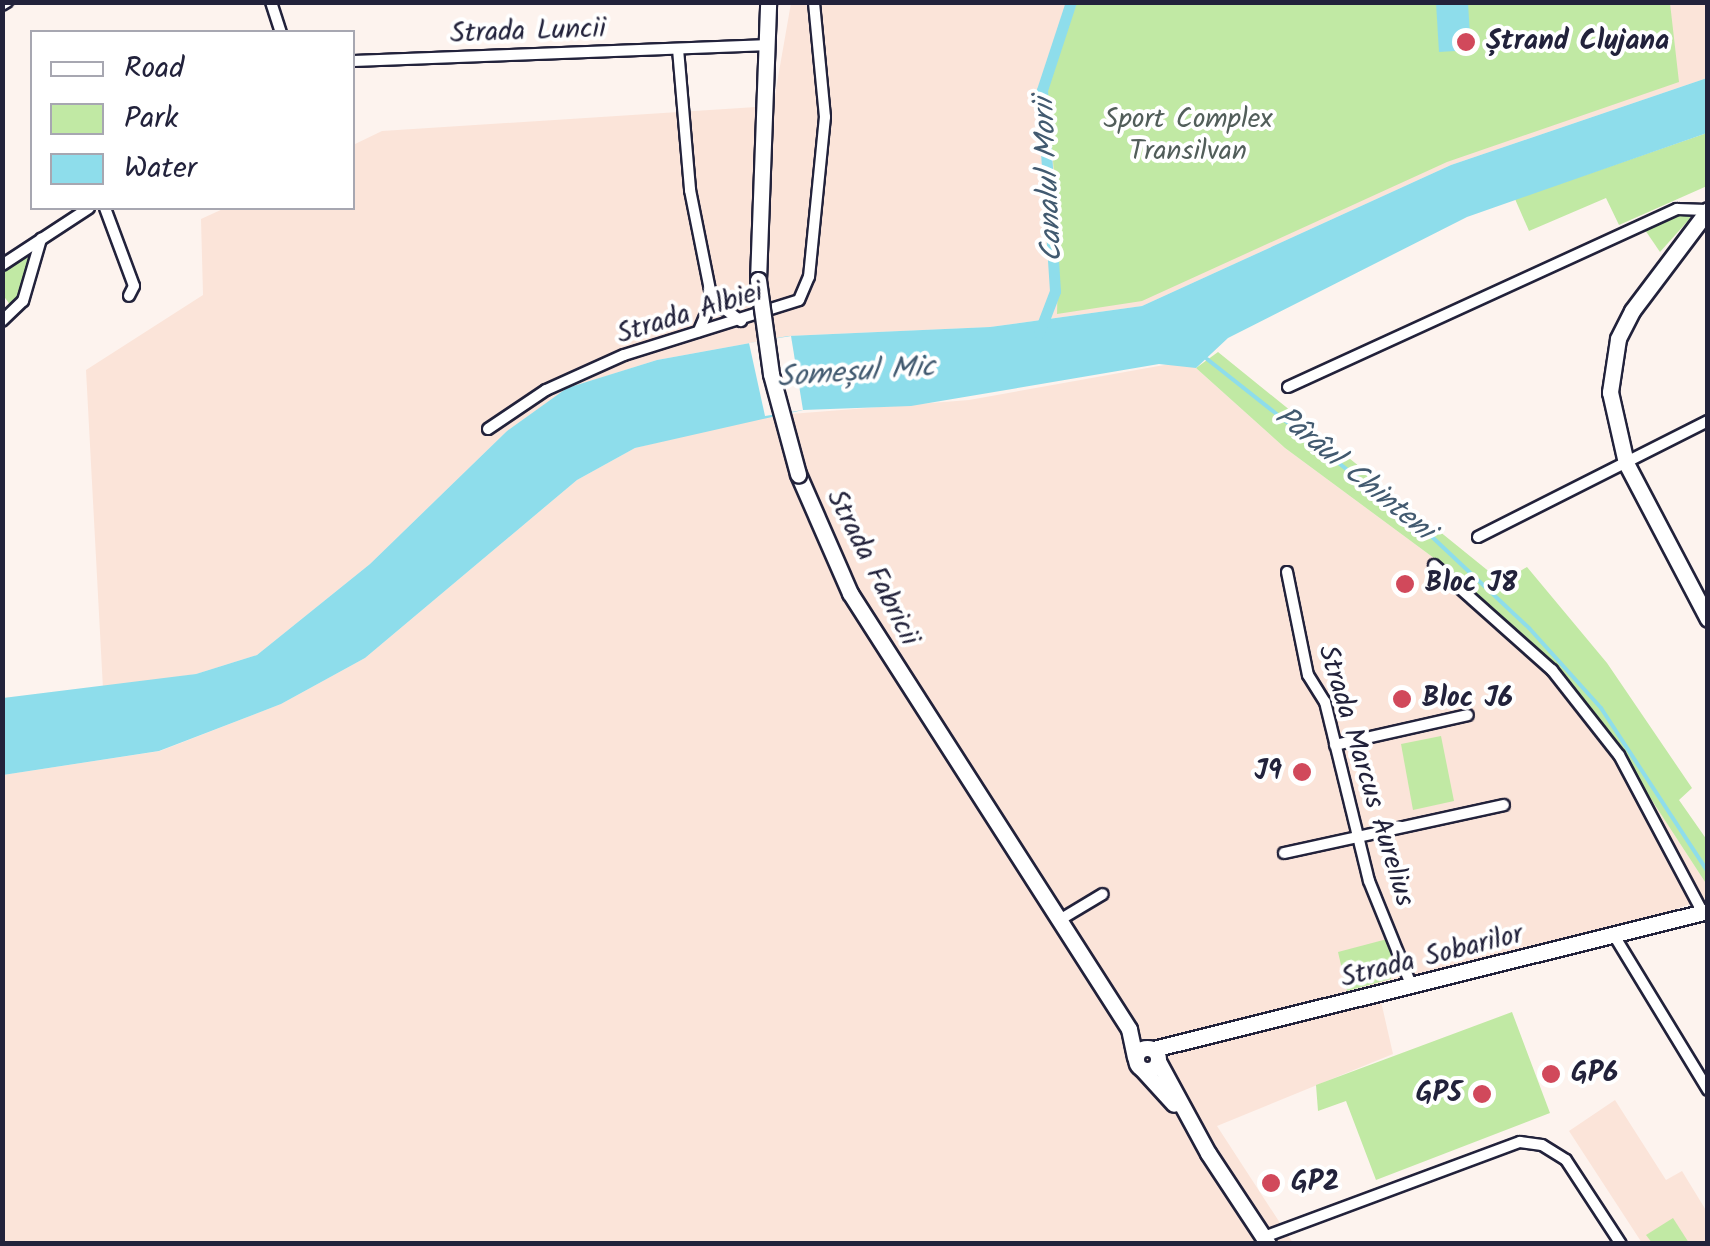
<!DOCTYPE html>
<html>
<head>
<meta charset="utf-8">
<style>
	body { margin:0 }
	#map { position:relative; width:1710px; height:1246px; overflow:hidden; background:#fdf3ee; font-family:Kalam,sans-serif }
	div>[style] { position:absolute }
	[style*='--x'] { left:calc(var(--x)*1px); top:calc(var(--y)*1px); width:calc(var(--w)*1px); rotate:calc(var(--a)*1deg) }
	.built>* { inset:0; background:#fbe4d9 }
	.green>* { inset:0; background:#c1e9a4 }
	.water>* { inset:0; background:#8eddeb }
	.pier>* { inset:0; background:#fdf3ee }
	.stream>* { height:4px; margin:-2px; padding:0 2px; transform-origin:2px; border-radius:2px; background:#8eddeb }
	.canal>* { height:11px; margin:-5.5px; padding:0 5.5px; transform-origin:5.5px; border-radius:5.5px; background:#8eddeb }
	.roads { filter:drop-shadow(2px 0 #22223b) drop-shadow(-2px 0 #22223b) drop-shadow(0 2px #22223b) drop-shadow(0 -2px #22223b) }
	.street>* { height:10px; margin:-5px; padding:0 5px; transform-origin:5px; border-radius:5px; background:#fff }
	.secondary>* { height:15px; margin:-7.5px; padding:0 7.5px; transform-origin:7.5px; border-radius:7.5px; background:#fff }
	.secondary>.ring { margin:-7.5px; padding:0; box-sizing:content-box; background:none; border:15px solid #fff; border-radius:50% }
	.bridges { filter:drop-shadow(2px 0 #22223b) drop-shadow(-2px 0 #22223b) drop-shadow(0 2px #22223b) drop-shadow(0 -2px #22223b) }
	.secondary-bridge>* { height:15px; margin:-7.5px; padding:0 7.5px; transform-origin:7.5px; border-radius:7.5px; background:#fff }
	.dots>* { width:28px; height:28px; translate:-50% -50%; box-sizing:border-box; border:5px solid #fff; border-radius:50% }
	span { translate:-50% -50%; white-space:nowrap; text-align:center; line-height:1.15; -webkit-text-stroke:8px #fff; paint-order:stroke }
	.street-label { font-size:28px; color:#22223b }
	.poi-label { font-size:28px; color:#22223b; font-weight:700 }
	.left { translate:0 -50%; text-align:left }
	.right { translate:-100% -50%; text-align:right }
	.park-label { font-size:28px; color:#525e5a }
	.water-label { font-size:30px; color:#425a70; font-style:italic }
	.frame { position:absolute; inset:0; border:5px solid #22223b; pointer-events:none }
	.legend { position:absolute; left:30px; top:30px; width:325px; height:180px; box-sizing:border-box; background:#fff; border:2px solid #a7a7b1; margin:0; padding:12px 18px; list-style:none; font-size:30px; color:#22223b }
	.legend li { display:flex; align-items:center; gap:20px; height:50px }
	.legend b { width:50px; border:2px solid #a7a7b1 }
</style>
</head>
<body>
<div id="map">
	<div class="built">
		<i style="clip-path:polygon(791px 3px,1707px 3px,1707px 78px,1451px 165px,1142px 306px,990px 327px,788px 336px,657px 360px,568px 388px,507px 431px,370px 564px,257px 655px,196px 674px,103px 689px,86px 370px,203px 295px,201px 219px,225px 208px,352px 208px,353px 145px,382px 131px,773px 106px)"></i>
		<i style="clip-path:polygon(1181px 362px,1196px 368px,1285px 448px,1446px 567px,1552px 661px,1595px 713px,1707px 885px,1707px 898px,1565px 949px,1380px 997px,1393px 1054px,1217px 1126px,1293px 1243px,3px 1244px,3px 775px,160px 751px,281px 704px,365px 658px,577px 480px,635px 448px,765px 416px,969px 400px)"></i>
		<i style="clip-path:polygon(1615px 1100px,1666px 1180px,1682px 1171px,1707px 1212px,1707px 1243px,1642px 1243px,1569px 1131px)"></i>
	</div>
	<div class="green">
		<i style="clip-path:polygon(1077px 2px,1670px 3px,1679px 82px,1447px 162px,1142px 301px,1057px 314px,1059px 234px,1047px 87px)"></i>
		<i style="clip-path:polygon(1707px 133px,1707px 186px,1619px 225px,1606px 198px,1529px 231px,1515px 199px)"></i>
		<i style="clip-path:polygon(1686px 212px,1694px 214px,1660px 252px,1645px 230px)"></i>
		<i style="clip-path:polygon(36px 246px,21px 301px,13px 309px,3px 295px,2px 269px)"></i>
		<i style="clip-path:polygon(1218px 352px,1502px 582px,1527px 567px,1607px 663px,1692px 788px,1679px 800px,1707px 840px,1707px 885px,1595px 713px,1552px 661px,1446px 567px,1285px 448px,1196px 368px)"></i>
		<i style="clip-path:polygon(1441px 736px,1454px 801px,1413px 810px,1401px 744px)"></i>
		<i style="clip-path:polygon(1391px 938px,1391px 979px,1347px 991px,1338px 952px)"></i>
		<i style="clip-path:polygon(1512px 1012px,1550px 1113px,1376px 1180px,1346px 1101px,1318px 1111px,1316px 1085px)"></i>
		<i style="clip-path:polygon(1673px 1218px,1689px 1243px,1652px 1243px,1646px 1235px)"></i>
	</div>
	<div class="water">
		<i style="clip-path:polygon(1436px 3px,1468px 3px,1471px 50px,1439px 52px)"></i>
		<i style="clip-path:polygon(1707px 78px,1707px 133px,1467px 217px,1228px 338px,1196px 368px,1159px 364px,911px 406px,803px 410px,635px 448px,577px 480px,365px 658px,281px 704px,159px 751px,3px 775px,3px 698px,196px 674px,257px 655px,370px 564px,507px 431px,567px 388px,657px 360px,788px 336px,990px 327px,1142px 306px,1451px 165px)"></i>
	</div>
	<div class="pier">
		<i style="clip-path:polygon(791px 336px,803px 410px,765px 416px,749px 343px)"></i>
	</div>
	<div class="stream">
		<i style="--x:1207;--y:359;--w:284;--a:38.3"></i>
		<i style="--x:1430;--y:535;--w:136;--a:43.2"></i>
		<i style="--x:1529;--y:628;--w:108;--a:48"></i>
		<i style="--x:1601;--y:708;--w:196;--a:56.9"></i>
	</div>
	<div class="canal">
		<i style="--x:1039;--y:333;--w:45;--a:-69.1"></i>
		<i style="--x:1055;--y:291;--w:201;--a:-93.7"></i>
		<i style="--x:1042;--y:90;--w:93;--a:-71.8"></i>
	</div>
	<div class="roads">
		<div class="street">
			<i style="--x:271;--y:2;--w:32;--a:72"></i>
			<i style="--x:2;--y:5;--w:6;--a:-31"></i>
			<i style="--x:678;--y:49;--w:142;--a:85.1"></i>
			<i style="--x:690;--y:190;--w:112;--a:78.7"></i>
			<i style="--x:712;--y:300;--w:34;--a:113"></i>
			<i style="--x:352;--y:61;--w:413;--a:-2.2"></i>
			<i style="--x:105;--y:208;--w:83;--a:69.6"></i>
			<i style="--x:134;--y:286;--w:11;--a:117"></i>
			<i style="--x:2;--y:265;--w:104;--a:-33.2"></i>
			<i style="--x:712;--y:300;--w:36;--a:36"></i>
			<i style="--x:2;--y:321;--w:29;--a:-44"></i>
			<i style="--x:23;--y:301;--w:65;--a:-73.8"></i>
			<i style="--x:1288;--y:387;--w:428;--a:-24.6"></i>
			<i style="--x:1677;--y:209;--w:30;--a:2"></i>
			<i style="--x:488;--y:429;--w:70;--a:-33.9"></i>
			<i style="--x:546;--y:390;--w:85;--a:-24.2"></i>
			<i style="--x:624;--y:355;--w:183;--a:-17.4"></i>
			<i style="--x:799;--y:300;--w:25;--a:-67"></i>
			<i style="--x:809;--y:277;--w:161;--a:-84.3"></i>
			<i style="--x:825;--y:117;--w:116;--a:-95.5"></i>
			<i style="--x:1478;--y:537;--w:258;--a:-26.8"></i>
			<i style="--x:1434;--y:565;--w:158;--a:41.7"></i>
			<i style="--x:1552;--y:670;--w:108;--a:51.8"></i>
			<i style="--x:1619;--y:755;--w:179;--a:62"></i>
			<i style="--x:1287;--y:572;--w:105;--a:78.5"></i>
			<i style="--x:1308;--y:675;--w:32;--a:58"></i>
			<i style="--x:1325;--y:702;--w:184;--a:76.2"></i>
			<i style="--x:1369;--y:881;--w:114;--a:67.9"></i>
			<i style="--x:1335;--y:745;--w:136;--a:-12.7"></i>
			<i style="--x:1284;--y:853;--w:225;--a:-12.3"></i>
			<i style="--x:1058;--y:921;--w:52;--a:-31"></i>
			<i style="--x:1615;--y:937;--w:179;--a:58.7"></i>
			<i style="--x:1264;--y:1237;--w:273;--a:-20.4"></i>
			<i style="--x:1520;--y:1142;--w:22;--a:8"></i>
			<i style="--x:1542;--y:1145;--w:28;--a:32"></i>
			<i style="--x:1566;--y:1160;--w:100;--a:56.8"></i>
		</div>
		<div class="secondary">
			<i style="--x:1708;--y:210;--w:126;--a:127"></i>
			<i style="--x:1632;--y:311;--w:31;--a:117"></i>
			<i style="--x:1618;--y:339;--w:54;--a:98.6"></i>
			<i style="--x:1610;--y:392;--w:73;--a:77.3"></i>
			<i style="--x:1626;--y:463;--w:176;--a:62.3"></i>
			<i style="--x:758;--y:280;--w:278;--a:-87.9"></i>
			<i style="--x:798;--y:474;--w:130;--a:66.4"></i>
			<i style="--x:850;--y:593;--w:518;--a:57.38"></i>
			<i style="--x:1129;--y:1029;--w:29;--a:78"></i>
			<i class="ring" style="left:1136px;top:1048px;width:7px;height:7px"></i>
			<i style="--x:1153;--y:1049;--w:572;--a:-13.96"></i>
			<i style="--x:1158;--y:1061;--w:105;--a:61.5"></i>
			<i style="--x:1208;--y:1153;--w:109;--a:56.6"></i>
			<i style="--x:1142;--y:1069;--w:47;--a:47.6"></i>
		</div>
	</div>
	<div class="bridges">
		<div class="secondary-bridge">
			<i style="--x:758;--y:280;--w:95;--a:82.1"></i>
			<i style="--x:771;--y:374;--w:104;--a:74.9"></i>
		</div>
	</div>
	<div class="dots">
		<i style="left:1466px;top:42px;background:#d1495b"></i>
		<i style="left:1405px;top:584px;background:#d1495b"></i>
		<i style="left:1402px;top:699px;background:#d1495b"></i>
		<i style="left:1302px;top:772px;background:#d1495b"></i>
		<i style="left:1551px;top:1074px;background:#d1495b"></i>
		<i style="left:1482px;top:1094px;background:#d1495b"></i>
		<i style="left:1271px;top:1183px;background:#d1495b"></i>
	</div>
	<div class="street-label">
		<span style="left:528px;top:32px;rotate:-2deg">Strada Luncii</span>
		<span style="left:690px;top:314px;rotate:-17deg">Strada Albiei</span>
		<span style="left:872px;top:568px;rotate:63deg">Strada Fabricii</span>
		<span style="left:1365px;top:776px;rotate:73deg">Strada Marcus Aurelius</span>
		<span style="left:1432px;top:957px;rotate:-14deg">Strada Sobarilor</span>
	</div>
	<div class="poi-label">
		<span class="left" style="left:1486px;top:42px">Ștrand Clujana</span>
		<span class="left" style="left:1425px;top:584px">Bloc J8</span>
		<span class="left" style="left:1422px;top:699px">Bloc J6</span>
		<span class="right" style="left:1282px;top:772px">J9</span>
		<span class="left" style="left:1571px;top:1074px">GP6</span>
		<span class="right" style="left:1462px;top:1094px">GP5</span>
		<span class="left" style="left:1291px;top:1183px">GP2</span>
	</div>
	<div class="park-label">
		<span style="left:1188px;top:136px">Sport Complex<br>Transilvan</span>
	</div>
	<div class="water-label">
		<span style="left:1049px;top:180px;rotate:-93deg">Canalul Morii</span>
		<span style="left:856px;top:373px;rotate:-4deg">Someșul Mic</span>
		<span style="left:1354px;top:474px;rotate:39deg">Pârâul Chinteni</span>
	</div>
	<div class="frame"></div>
	<ul class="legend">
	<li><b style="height:12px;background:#fff"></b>Road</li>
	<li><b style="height:28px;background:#c1e9a4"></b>Park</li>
	<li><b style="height:28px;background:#8eddeb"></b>Water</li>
	</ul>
</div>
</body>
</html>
